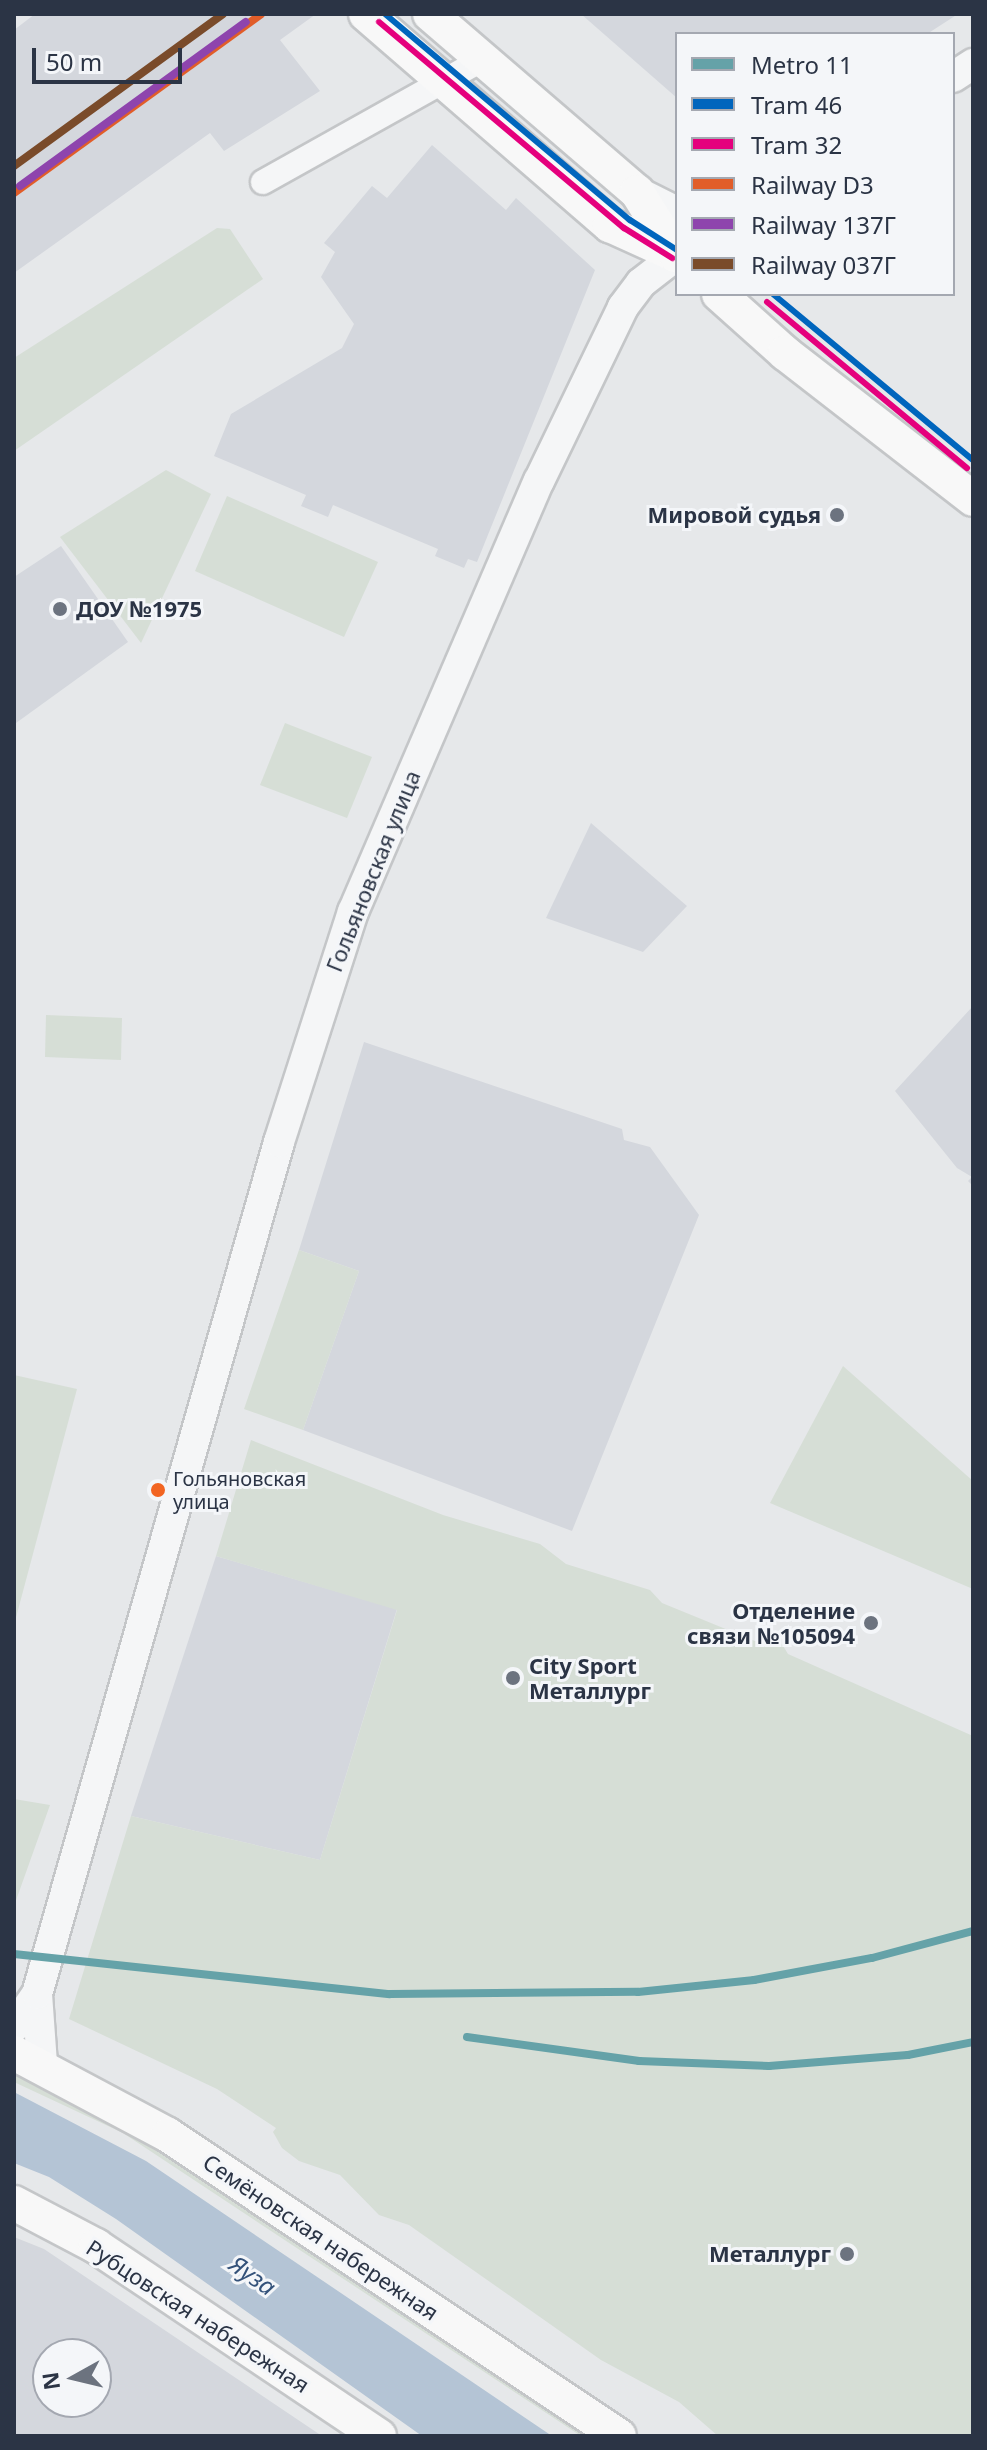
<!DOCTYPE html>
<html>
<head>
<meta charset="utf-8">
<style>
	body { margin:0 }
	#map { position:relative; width:987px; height:2450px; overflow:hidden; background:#e6e8ea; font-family:"Noto Sans",sans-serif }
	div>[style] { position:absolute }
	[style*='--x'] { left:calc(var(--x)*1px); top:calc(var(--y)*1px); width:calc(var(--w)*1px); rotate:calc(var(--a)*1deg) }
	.built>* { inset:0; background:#d4d7dd }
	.green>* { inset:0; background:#d6ded6 }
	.water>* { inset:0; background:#b4c4d5 }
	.roads { filter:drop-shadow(2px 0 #c4c6c8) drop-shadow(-2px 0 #c4c6c8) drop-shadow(0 2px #c4c6c8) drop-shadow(0 -2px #c4c6c8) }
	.minor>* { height:24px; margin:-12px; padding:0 12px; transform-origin:12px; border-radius:12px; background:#f5f6f7 }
	.tertiary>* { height:30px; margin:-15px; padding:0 15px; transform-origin:15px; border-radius:15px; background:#f5f6f7 }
	.secondary>* { height:34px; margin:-17px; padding:0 17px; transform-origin:17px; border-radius:17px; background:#f8f8f8 }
	.rail-1>* { height:8px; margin:-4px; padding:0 4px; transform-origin:4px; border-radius:4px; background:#e15d29 }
	.rail-2>* { height:8px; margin:-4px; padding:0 4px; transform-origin:4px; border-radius:4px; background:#8e44ad }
	.rail-3>* { height:8px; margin:-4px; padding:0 4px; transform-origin:4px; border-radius:4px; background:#7a4b2a }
	.tram-1>* { height:6px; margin:-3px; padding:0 3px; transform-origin:3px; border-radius:3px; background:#0065bd }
	.tram-2>* { height:6px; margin:-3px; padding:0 3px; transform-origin:3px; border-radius:3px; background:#e5007d }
	.metro-1>* { height:8px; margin:-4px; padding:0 4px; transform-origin:4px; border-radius:4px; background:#65a2a8 }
	.dots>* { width:22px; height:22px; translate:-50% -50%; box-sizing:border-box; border:4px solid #f4f6f9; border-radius:50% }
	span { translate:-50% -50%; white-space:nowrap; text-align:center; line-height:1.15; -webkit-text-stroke:6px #f4f6f9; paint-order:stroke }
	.bus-label { font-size:20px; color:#2b3445 }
	.left { translate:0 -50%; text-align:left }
	.poi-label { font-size:22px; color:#2b3445; font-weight:700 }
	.right { translate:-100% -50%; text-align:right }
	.street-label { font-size:22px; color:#2b3445 }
	.water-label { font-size:24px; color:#34527a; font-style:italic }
	.frame { position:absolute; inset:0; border:16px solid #2b3445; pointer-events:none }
	.legend { position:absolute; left:675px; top:32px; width:280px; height:264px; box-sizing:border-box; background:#f4f6f9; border:2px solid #a4a8b1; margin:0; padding:10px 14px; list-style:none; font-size:24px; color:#2b3445 }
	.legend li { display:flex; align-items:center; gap:16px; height:40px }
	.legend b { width:40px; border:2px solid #a4a8b1 }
	.north { position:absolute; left:32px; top:2338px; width:80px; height:80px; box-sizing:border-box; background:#f4f6f9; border:2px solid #a4a8b1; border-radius:50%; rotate:262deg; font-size:22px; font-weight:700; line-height:32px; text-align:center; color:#2b3445 }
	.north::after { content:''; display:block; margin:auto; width:28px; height:36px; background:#6c737f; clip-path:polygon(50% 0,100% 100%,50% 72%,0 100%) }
	.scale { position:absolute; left:32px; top:48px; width:150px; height:36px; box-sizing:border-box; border:4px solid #2b3445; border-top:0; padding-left:10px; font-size:24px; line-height:28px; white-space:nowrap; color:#2b3445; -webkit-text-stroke:6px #f4f6f9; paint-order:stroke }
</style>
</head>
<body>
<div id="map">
	<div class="built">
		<i style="clip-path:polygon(35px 14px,316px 14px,280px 40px,320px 91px,224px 151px,210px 133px,14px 273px,14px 30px)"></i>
		<i style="clip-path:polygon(581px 14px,958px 14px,927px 34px,677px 34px,677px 98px)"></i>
		<i style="clip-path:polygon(432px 145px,506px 210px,516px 198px,595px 270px,477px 562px,468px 559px,464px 568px,435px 556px,438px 549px,333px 505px,328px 517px,301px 506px,306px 495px,214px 456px,231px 414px,342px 348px,354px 324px,321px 277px,335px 252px,324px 243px,372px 186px,387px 198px)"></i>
		<i style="clip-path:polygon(61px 546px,128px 642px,16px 723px,14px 577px)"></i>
		<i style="clip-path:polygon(591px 823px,687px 906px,643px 952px,546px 918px)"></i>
		<i style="clip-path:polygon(973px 1006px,973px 1186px,968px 1181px,972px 1177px,957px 1168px,895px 1091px)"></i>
		<i style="clip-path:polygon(364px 1042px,622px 1129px,624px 1140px,650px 1147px,699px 1215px,572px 1531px,303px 1430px,359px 1271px,299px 1250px)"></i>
		<i style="clip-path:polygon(216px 1556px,397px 1609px,320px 1860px,131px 1816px)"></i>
		<i style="clip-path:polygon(evenodd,14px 2237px,44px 2249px,322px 2436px,14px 2436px,14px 2237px,48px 2354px,96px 2354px,96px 2402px,48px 2402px,48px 2354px)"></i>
	</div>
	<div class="green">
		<i style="clip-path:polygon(217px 228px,230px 229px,263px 279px,14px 451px,14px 358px)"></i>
		<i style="clip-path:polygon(166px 470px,211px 494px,141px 643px,60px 537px)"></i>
		<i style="clip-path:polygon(227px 496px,378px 562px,344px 637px,195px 571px)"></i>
		<i style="clip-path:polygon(285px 723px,372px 757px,347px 818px,260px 785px)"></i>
		<i style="clip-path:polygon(46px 1015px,122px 1018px,121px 1060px,45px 1057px)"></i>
		<i style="clip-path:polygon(299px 1250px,359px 1271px,303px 1430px,244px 1409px)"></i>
		<i style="clip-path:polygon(843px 1366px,973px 1481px,973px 1589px,770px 1503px)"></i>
		<i style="clip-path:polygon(14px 1375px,77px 1389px,14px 1625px)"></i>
		<i style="clip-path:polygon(251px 1440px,443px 1515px,540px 1544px,566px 1564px,650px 1590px,662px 1603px,755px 1641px,782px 1644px,788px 1654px,973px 1736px,973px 2436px,718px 2436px,679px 2402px,601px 2360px,409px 2225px,379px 2215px,340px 2175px,299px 2161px,282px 2148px,273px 2132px,276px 2128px,217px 2089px,69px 2019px,131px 1816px,320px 1860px,397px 1610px,216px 1556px)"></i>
		<i style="clip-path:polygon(14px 1799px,50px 1805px,14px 1906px)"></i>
		<i style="clip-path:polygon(14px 2071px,123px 2123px,597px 2436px,581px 2436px,123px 2133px,14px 2082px)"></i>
	</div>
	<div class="water">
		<i style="clip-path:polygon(14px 2092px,146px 2161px,552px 2436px,422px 2436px,116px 2219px,49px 2177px,14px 2163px)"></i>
	</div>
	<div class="roads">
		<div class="minor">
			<i style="--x:263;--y:182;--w:252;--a:-29.2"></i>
		</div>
		<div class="tertiary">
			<i style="--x:953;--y:77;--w:24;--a:-33"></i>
			<i style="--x:637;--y:192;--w:45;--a:26.6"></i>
			<i style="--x:37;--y:1994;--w:70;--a:85.9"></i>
			<i style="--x:14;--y:2027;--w:40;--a:-55.1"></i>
			<i style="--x:37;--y:1994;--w:886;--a:-74.14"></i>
			<i style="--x:279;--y:1142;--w:242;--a:-72.2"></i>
			<i style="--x:353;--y:912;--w:469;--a:-66.7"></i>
			<i style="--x:539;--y:481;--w:193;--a:-64.2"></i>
			<i style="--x:623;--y:307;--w:30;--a:-53"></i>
			<i style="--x:641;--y:283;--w:46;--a:-37.9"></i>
		</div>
		<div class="secondary">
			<i style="--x:366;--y:14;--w:323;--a:40.9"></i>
			<i style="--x:610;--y:225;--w:72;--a:24.4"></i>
			<i style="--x:430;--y:14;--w:273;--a:40.7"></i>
			<i style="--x:637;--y:192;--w:75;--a:58"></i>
			<i style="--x:719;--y:294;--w:89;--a:41.8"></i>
			<i style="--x:785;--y:353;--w:238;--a:37.8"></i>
			<i style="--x:14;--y:2053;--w:174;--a:28"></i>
			<i style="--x:168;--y:2135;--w:542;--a:33.72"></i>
			<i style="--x:14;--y:2203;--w:93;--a:27.7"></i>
			<i style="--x:96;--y:2246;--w:341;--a:33.9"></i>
		</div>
	</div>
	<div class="rail-1">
		<i style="--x:14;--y:193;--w:305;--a:-35.9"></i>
	</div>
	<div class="rail-2">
		<i style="--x:20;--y:186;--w:279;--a:-36"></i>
	</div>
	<div class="rail-3">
		<i style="--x:14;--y:166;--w:258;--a:-36"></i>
	</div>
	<div class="tram-1">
		<i style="--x:385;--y:14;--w:320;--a:40.1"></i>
		<i style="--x:630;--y:220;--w:56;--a:32.6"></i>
		<i style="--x:773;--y:294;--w:260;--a:39.7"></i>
	</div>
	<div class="tram-2">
		<i style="--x:379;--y:22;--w:320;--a:40.1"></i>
		<i style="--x:624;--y:228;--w:57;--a:32"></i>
		<i style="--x:767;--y:302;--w:260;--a:39.7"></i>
	</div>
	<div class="metro-1">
		<i style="--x:14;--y:1954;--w:378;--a:6.1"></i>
		<i style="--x:390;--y:1994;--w:248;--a:-0.5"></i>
		<i style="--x:638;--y:1992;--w:117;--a:-5.9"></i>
		<i style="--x:754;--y:1980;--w:120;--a:-10.6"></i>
		<i style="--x:872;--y:1958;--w:105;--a:-15"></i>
		<i style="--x:467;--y:2037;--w:174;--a:7.9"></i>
		<i style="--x:639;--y:2061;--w:130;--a:2.2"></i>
		<i style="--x:769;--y:2066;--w:139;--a:-4.5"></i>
		<i style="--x:908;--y:2055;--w:66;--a:-11.3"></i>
	</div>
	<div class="dots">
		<i style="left:837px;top:515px;background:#6c737f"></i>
		<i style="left:60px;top:609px;background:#6c737f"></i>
		<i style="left:158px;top:1490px;background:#f26522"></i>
		<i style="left:871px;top:1623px;background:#6c737f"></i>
		<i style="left:513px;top:1678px;background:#6c737f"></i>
		<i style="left:847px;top:2254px;background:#6c737f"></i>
	</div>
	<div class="bus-label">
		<span class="left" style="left:173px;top:1490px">Гольяновская<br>улица</span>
	</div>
	<div class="poi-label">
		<span class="right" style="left:821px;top:515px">Мировой судья</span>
		<span class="left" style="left:76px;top:609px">ДОУ №1975</span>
		<span class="right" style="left:855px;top:1623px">Отделение<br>связи №105094</span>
		<span class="left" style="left:529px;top:1678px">City Sport<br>Металлург</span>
		<span class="right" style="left:831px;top:2254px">Металлург</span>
	</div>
	<div class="street-label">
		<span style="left:373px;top:871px;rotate:-68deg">Гольяновская улица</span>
		<span style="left:321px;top:2237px;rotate:34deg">Семёновская набережная</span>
		<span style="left:198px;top:2316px;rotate:33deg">Рубцовская набережная</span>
	</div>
	<div class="water-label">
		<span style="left:253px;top:2275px;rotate:35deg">Яуза</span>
	</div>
	<div class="frame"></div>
	<ul class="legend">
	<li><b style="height:10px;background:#65a2a8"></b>Metro 11</li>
	<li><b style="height:10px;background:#0065bd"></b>Tram 46</li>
	<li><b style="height:10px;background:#e5007d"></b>Tram 32</li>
	<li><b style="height:10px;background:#e15d29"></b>Railway D3</li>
	<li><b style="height:10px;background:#8e44ad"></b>Railway 137Г</li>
	<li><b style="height:10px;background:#7a4b2a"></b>Railway 037Г</li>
	</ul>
	<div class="north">N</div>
	<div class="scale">50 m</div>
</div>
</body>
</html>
